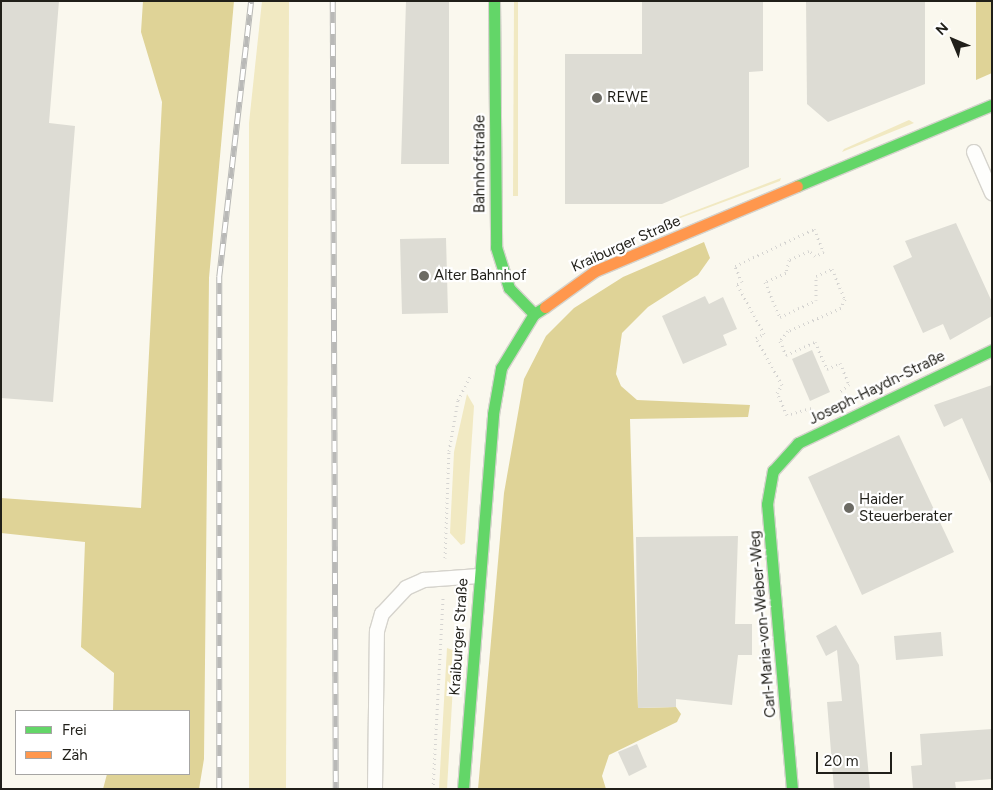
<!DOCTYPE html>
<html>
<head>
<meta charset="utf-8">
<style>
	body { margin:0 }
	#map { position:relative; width:993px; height:790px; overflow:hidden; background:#faf8ee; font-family:Figtree,sans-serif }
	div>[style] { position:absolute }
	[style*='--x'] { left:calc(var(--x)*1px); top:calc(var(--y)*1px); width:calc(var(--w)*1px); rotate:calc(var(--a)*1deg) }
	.green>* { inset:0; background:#f1e9c2 }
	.forest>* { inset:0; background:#dfd397 }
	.building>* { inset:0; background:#dddcd4 }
	.path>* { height:3px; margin-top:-1.5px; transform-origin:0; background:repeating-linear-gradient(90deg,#d5d4d1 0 1px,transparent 0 5px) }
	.roads { filter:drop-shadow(1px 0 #d5d3cc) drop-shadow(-1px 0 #d5d3cc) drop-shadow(0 1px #d5d3cc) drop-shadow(0 -1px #d5d3cc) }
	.lane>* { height:14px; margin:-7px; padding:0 7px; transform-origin:7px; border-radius:7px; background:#fefefc }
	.fast>* { height:11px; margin:-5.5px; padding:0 5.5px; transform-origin:5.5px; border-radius:5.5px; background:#63d668 }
	.slow>* { height:11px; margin:-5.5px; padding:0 5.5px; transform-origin:5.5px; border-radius:5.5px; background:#ff974d }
	.rail>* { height:5.5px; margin-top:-2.75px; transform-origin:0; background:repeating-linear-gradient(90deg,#fff 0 11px,#b9b9b7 0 22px); box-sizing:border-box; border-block:1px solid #b9b9b7 }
	.dots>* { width:14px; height:14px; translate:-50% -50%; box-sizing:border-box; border:2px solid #fff; border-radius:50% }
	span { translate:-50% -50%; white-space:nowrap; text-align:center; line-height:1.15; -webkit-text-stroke:4.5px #fff; paint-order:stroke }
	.poi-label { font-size:15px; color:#201f19 }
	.left { translate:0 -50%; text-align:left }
	.street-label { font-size:15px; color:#201f19 }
	.frame { position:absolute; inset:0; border:2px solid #201f19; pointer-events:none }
	.legend { position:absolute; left:15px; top:710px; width:175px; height:65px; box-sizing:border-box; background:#fff; border:1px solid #a6a5a3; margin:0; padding:6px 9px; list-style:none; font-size:15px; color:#201f19 }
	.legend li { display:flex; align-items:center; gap:10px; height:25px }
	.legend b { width:25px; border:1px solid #a6a5a3 }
	.north { position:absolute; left:928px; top:15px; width:50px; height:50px; -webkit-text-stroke:4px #fff; paint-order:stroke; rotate:315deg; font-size:14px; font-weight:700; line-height:20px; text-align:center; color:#201f19 }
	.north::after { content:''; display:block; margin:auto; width:18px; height:22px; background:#201f19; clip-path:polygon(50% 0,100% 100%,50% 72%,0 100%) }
	.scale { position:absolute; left:816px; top:752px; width:76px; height:22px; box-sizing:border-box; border:2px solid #201f19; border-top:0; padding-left:6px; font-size:15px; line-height:18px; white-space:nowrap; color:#201f19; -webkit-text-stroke:4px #fff; paint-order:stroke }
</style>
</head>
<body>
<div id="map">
	<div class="green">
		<i style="clip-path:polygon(262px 1px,289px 1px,286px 789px,249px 789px,249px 123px)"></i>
		<i style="clip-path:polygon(514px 1px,518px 1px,518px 196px,513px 196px)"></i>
		<i style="clip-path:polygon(909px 120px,914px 123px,842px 152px,844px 149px)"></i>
		<i style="clip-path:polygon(781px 178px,780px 181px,667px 223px,668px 221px)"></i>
		<i style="clip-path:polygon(467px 394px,474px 406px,465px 543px,461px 545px,450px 533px,454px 452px)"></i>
		<i style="clip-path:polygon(447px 648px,455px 651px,447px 789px,439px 789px)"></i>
	</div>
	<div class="forest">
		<i style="clip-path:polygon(143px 1px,234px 1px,209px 278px,204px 759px,199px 789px,103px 789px,107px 774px,189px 774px,189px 711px,113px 711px,114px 673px,81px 647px,85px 542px,1px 533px,1px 498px,141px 508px,162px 102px,141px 32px)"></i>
		<i style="clip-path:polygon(976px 1px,992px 1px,992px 73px,976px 80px)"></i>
		<i style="clip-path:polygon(704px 242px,710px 258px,698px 275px,648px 307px,622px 333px,616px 374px,621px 386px,637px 400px,750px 405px,748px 417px,630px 419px,638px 708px,676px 707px,681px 714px,677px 722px,609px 755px,602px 776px,606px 789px,478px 789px,504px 493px,524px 379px,546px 336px,574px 308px,623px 277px)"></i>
	</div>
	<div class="building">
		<i style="clip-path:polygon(1px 1px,59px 1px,49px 123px,75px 126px,53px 402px,1px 398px)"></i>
		<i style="clip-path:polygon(406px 1px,449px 1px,449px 164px,401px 164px)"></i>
		<i style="clip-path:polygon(642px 1px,763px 1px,763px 71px,749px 72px,749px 167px,662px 204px,565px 204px,565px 54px,642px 54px)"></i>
		<i style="clip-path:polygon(806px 1px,925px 1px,925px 84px,828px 122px,807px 104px)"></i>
		<i style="clip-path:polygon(956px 223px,992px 302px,992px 316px,950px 340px,943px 324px,923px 333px,893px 266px,912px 257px,905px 241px)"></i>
		<i style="clip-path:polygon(446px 238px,448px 313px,402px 314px,400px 239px)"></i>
		<i style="clip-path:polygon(705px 296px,709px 304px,723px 297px,737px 329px,723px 335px,727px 345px,683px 364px,662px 316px)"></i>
		<i style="clip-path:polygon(812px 350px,830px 392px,810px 401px,792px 359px)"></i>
		<i style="clip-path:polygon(992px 385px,992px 486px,962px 418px,944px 427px,934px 405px)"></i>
		<i style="clip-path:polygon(899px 435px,954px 552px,862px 595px,808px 477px)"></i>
		<i style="clip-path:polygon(738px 536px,735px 624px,752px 624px,752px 655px,738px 655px,732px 705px,676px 699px,676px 707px,638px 708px,636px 537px)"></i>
		<i style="clip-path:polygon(836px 625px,859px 665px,870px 789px,834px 789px,827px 702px,842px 701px,837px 650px,826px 656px,816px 636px)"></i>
		<i style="clip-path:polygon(941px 632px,943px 656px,896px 660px,894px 636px)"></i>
		<i style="clip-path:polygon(992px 729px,992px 779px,955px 782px,956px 789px,913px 789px,911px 766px,922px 765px,920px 734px)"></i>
		<i style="clip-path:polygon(637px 744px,647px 767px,629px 776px,618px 752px)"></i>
	</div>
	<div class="path">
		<i style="--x:811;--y:408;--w:25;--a:164"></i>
		<i style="--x:787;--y:415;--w:24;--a:-114"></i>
		<i style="--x:777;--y:393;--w:9;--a:-58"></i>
		<i style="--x:782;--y:385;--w:54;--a:-119"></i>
		<i style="--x:756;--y:338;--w:9;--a:-27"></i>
		<i style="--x:764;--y:334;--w:57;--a:-118.4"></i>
		<i style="--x:737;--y:284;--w:5;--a:-22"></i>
		<i style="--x:742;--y:282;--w:17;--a:-114"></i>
		<i style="--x:735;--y:266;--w:87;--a:-25.1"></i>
		<i style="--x:814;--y:229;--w:25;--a:67"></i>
		<i style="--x:824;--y:252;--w:10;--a:156"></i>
		<i style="--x:815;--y:256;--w:8;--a:-140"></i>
		<i style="--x:809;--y:251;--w:22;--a:156"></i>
		<i style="--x:789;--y:260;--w:13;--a:103"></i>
		<i style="--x:786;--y:273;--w:23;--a:157"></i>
		<i style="--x:765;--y:282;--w:38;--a:67"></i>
		<i style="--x:780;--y:317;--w:40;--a:-25"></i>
		<i style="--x:816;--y:300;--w:24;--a:-90"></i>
		<i style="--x:816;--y:276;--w:17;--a:-24"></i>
		<i style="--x:832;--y:269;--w:33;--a:67"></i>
		<i style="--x:845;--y:299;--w:10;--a:114"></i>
		<i style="--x:841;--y:308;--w:58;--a:156.5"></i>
		<i style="--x:788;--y:331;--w:13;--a:129"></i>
		<i style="--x:780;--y:341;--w:15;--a:67"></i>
		<i style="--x:786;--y:355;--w:32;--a:-24"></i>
		<i style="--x:815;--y:342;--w:30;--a:66"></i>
		<i style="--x:827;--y:369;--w:14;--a:-25"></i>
		<i style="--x:840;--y:363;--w:23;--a:67"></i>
		<i style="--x:849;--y:384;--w:11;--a:139"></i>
		<i style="--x:445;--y:558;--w:107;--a:-87.9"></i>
		<i style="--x:449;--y:451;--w:52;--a:-80"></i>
		<i style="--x:458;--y:400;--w:29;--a:-63"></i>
		<i style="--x:433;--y:789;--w:192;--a:-87"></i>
	</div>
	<div class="roads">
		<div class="lane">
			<i style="--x:974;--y:152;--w:45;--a:66.3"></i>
			<i style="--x:375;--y:789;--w:158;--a:-89.3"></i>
			<i style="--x:377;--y:631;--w:18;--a:-74"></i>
			<i style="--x:382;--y:614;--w:35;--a:-47"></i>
			<i style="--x:406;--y:588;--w:20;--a:-24"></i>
			<i style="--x:424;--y:580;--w:55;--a:-4.2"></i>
		</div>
		<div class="fast">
			<i style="--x:494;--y:1;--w:246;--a:89.5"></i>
			<i style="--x:496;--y:247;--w:43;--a:72.4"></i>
			<i style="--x:509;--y:288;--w:36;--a:46"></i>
			<i style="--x:797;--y:186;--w:211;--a:-22.6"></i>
			<i style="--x:463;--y:789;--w:376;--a:-85.4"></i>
			<i style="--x:493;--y:414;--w:47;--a:-80.1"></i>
			<i style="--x:501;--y:368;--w:63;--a:-58.6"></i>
			<i style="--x:534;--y:314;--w:13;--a:-32"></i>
			<i style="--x:792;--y:789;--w:286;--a:-95"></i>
			<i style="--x:767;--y:504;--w:34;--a:-80"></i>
			<i style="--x:773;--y:471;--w:38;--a:-48"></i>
			<i style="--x:798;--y:443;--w:215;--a:-25.6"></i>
		</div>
		<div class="slow">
			<i style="--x:545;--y:307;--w:62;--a:-35.8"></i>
			<i style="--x:595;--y:271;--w:219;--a:-22.8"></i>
		</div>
	</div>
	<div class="rail">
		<i style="--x:333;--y:1;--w:788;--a:89.78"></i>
		<i style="--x:219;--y:789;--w:512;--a:-90"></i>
		<i style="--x:219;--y:277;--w:278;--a:-83.4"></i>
	</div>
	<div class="dots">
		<i style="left:597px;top:98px;background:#6c6b64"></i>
		<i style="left:424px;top:276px;background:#6c6b64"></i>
		<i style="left:849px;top:508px;background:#6c6b64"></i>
	</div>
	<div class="poi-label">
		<span class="left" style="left:607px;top:98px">REWE</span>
		<span class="left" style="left:434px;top:276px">Alter Bahnhof</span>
		<span class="left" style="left:859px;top:508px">Haider<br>Steuerberater</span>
	</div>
	<div class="street-label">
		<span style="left:480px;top:164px;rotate:-90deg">Bahnhofstraße</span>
		<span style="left:626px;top:244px;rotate:-24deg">Kraiburger Straße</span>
		<span style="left:877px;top:388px;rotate:-26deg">Joseph-Haydn-Straße</span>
		<span style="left:763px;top:624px;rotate:-95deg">Carl-Maria-von-Weber-Weg</span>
		<span style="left:459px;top:637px;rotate:-86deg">Kraiburger Straße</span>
	</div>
	<div class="frame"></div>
	<ul class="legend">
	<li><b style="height:6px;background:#63d668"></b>Frei</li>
	<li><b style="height:6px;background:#ff974d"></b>Zäh</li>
	</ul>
	<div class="north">N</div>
	<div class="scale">20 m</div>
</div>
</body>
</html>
